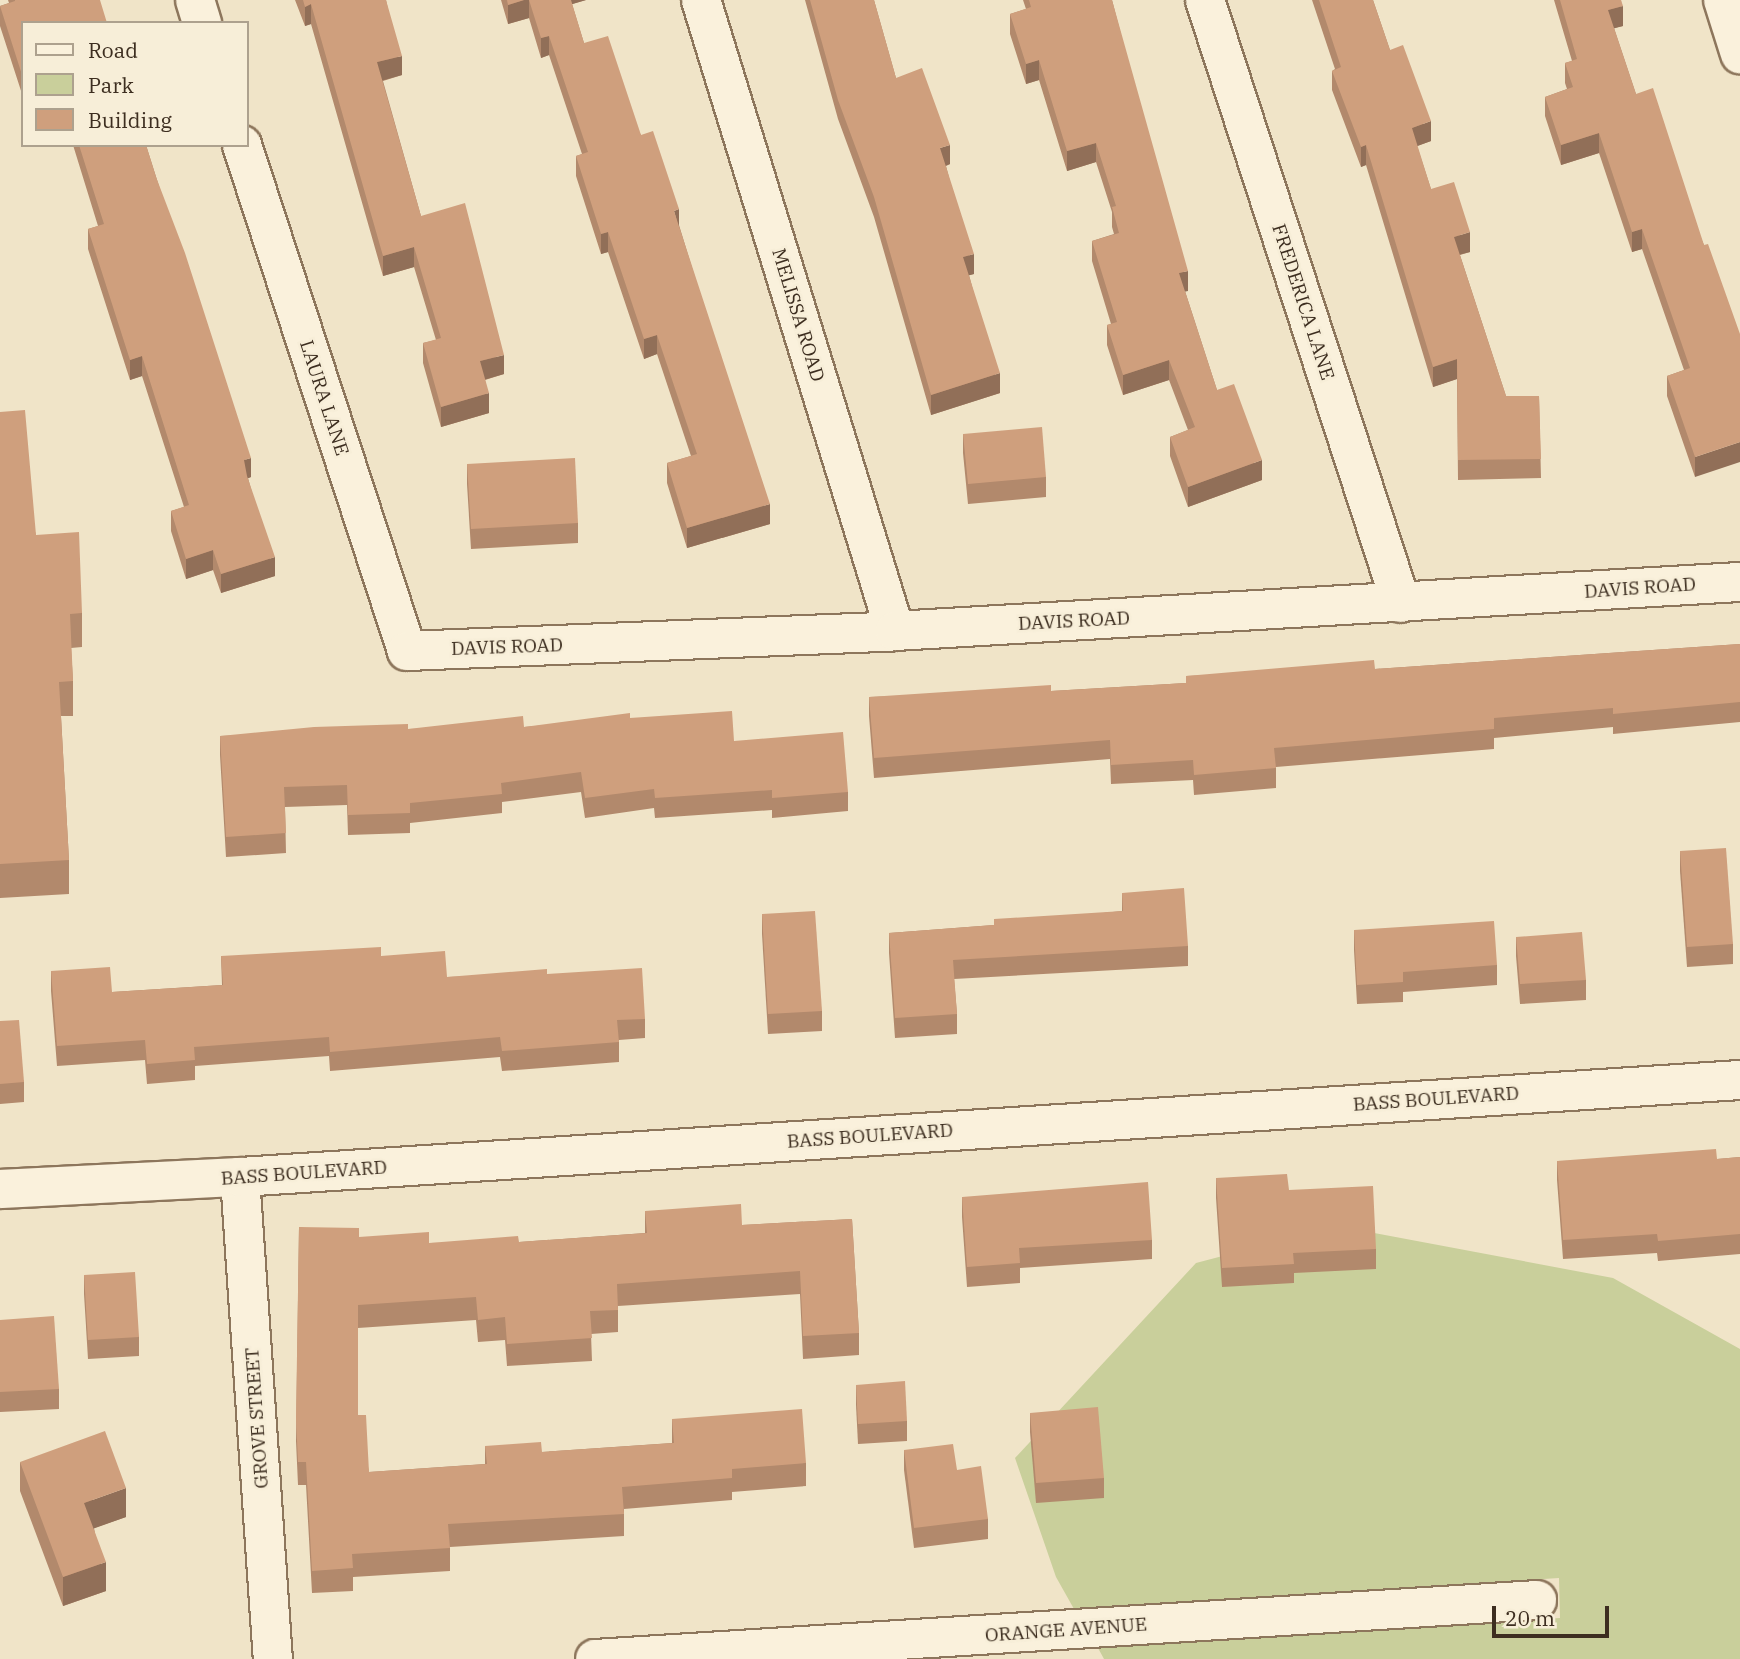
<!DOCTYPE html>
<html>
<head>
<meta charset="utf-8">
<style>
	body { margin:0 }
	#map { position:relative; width:1740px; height:1659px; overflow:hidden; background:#f0e4c8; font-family:"IBM Plex Serif",serif }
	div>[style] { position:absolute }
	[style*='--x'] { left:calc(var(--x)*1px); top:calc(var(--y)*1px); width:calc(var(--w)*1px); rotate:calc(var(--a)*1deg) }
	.green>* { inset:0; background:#c9cf9b }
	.roads { filter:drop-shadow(2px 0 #8d765c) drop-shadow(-2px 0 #8d765c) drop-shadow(0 2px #8d765c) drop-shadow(0 -2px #8d765c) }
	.minor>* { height:38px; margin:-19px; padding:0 19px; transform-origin:19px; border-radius:19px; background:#faf1dc }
	.wall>* { inset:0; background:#b2896c }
	.shaded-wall>* { inset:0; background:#916f58 }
	.building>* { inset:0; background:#cf9f7d }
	span { translate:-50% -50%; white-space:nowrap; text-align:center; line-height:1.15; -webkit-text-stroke:5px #f7eed8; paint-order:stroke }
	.street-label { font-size:19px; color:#3d2e20 }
	.legend { position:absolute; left:21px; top:21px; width:228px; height:126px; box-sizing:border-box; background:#f7eed8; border:2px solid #ada18e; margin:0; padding:9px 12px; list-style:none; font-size:21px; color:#3d2e20 }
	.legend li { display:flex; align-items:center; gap:14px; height:35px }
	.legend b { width:35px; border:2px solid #ada18e }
	.scale { position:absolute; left:1492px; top:1606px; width:117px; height:32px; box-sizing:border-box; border:4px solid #3d2e20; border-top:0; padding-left:9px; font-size:21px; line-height:24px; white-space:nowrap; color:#3d2e20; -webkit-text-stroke:5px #f7eed8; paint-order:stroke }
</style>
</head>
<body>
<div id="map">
	<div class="green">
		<i style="clip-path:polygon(1337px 1226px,1613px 1278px,1740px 1349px,1740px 1659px,1104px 1659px,1098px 1648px,1560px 1618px,1559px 1578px,1074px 1609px,1056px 1577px,1015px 1458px,1196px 1263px)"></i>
	</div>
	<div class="roads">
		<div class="minor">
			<i style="--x:195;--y:0;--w:24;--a:73"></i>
			<i style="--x:701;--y:0;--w:660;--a:72.91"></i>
			<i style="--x:1205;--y:0;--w:634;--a:71.99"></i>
			<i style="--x:1723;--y:0;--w:57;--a:72.5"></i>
			<i style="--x:242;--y:145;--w:532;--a:71.94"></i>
			<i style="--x:407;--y:651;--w:488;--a:-2.3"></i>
			<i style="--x:895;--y:631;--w:846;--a:-3.32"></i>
			<i style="--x:240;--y:1177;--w:483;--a:86.1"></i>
			<i style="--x:0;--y:1189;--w:240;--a:-2.9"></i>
			<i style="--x:240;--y:1177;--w:1503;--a:-3.7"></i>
			<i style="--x:595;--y:1659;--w:944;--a:-3.58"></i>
		</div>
	</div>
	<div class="wall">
		<i style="clip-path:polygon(8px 0,100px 0,23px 23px,23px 97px,0 26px,0 6px,9px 3px)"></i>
		<i style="clip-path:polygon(295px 0,386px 0,402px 75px,383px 81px,421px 216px,504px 374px,485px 380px,489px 413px,441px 427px,423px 363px,423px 343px,436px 340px,414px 267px,383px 276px,311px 24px,305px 26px)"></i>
		<i style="clip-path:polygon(501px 0,586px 0,572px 4px,584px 43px,641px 135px,679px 225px,770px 524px,687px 548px,667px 483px,667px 463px,691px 456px,657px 354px,644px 359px,608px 252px,601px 254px,576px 176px,576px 156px,582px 154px,549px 55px,541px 58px,529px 18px,508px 24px)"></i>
		<i style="clip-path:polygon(805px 0,874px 0,896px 78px,950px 164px,946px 166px,974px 274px,969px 275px,1000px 393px,931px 415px,874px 217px,838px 119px)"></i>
		<i style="clip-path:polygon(1023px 0,1112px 0,1188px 291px,1185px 291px,1217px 390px,1262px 480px,1188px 507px,1170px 456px,1170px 437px,1188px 430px,1169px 380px,1123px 395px,1107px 345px,1107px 325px,1111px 324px,1092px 261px,1092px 241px,1114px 234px,1112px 227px,1112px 212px,1096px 162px,1067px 171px,1039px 80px,1026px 84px,1010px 34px,1010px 14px,1026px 9px)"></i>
		<i style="clip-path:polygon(1312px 0,1373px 0,1390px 50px,1431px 141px,1417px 146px,1431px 189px,1470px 252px,1460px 255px,1506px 396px,1539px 396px,1541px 478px,1458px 480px,1457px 379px,1433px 387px,1366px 165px,1361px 167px,1332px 90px,1332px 71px,1335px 69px)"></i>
		<i style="clip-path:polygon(1554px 0,1621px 0,1623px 26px,1614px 28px,1636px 94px,1704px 245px,1695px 477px,1667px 396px,1667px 376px,1684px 370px,1642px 249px,1632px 252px,1599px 153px,1561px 165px,1545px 116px,1545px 97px,1567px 89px,1565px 83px,1565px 63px,1572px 61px)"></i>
		<i style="clip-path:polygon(73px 145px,146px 145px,251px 477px,248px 478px,275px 576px,221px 593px,213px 570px,186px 579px,171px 531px,171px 511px,184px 507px,142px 376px,130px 380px,88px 249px,88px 229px,98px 226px)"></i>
		<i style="clip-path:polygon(0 412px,36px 535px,82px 613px,82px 647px,71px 648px,73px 681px,73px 716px,61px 716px,69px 860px,69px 894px,0 898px)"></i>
		<i style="clip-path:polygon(963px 434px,1046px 477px,1046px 497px,968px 504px,963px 453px)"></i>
		<i style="clip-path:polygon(467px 464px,578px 523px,578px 543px,471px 549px,467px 484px)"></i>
		<i style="clip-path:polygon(1740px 644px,1740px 722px,1613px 734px,1613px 727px,1494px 738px,1494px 749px,1276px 767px,1276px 788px,1194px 795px,1193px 780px,1111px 784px,1110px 759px,874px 778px,869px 716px,869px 697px,1051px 691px,1186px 683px,1186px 676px,1375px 669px)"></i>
		<i style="clip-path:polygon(630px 718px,734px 741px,848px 792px,848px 811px,772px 818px,772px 810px,655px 818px,654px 808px,585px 818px,581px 792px,502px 802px,502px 813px,410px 823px,410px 833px,348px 835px,347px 805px,285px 807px,286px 853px,226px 857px,220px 755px,220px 736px,408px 729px,524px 727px)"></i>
		<i style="clip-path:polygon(1680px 851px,1733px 944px,1733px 964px,1687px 967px,1680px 871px)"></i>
		<i style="clip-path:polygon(1122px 893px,1188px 946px,1188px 966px,954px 979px,957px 1014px,957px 1034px,895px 1038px,889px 953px,889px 933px,994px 925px,1122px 911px)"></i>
		<i style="clip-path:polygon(762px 914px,822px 1011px,822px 1031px,768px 1034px,762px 934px)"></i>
		<i style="clip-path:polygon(1354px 930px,1497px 965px,1497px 985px,1403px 992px,1403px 1002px,1357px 1004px,1354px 950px)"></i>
		<i style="clip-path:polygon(1516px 937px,1586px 980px,1586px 1000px,1520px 1004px,1516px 956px)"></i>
		<i style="clip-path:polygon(221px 956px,381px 956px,447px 977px,547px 974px,645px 1019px,645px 1038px,619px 1040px,619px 1062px,502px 1071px,500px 1057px,330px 1071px,329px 1056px,195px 1066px,195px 1080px,147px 1084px,145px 1060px,57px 1066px,51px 991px,51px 971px,112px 992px,222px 985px)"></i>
		<i style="clip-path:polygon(0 1021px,24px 1082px,24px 1102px,0 1104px)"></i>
		<i style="clip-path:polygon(1740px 1157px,1740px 1254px,1658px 1261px,1657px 1253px,1563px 1259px,1557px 1180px,1557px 1161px,1717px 1159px)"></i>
		<i style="clip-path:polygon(1216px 1178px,1289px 1190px,1376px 1249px,1376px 1269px,1294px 1273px,1294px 1283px,1222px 1287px,1216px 1198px)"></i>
		<i style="clip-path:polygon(962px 1197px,1152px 1240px,1152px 1259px,1020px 1268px,1020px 1283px,967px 1287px,962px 1217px)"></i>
		<i style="clip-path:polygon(645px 1211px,742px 1225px,852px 1219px,859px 1333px,859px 1355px,803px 1359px,800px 1294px,618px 1306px,618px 1332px,591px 1334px,592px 1361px,507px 1366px,505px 1340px,478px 1342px,476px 1320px,358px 1328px,358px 1415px,369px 1472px,485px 1464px,485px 1446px,542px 1452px,672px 1443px,672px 1419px,806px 1463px,806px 1486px,732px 1492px,732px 1500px,624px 1509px,624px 1536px,450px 1547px,450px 1571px,353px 1577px,353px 1591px,312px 1593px,306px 1485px,298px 1485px,296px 1441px,299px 1227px,359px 1237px,429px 1243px,519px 1242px,645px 1233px)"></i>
		<i style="clip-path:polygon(84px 1275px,139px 1337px,139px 1356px,88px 1359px,84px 1294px)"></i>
		<i style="clip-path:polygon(0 1320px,59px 1389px,59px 1409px,0 1412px)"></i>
		<i style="clip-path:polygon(856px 1385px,907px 1421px,907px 1441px,858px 1444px,856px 1405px)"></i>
		<i style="clip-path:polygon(1030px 1413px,1104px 1478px,1104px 1498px,1036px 1503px,1030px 1432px)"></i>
		<i style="clip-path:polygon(904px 1450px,957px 1470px,988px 1519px,988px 1539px,914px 1548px,904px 1470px)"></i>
		<i style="clip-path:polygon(20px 1462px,126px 1517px,94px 1528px,106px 1591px,63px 1606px,20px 1491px)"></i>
	</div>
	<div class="shaded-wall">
		<i style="clip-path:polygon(524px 0,529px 0,529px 18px,508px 24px,508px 5px)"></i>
		<i style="clip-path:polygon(566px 0,586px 0,566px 6px)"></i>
		<i style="clip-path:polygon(311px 4px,311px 24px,305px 26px,305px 7px)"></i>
		<i style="clip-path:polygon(1623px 6px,1623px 26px,1608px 30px,1608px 10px)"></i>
		<i style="clip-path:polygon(549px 36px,549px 55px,541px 58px,541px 38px)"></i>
		<i style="clip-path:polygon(402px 56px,402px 75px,377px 82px,377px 62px)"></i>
		<i style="clip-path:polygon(1039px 60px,1039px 80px,1026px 84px,1026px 64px)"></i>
		<i style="clip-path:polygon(1431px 121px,1431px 141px,1412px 148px,1412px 128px)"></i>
		<i style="clip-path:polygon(1599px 133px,1599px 153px,1561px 165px,1561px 145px)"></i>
		<i style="clip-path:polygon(1096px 143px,1096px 162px,1067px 171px,1067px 151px)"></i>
		<i style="clip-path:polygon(950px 145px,950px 164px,940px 168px,940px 148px)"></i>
		<i style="clip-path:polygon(1366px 145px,1366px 165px,1361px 167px,1361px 147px)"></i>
		<i style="clip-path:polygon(679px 209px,679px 229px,674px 211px)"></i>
		<i style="clip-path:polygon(1642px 229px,1642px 249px,1632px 252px,1632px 232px)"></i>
		<i style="clip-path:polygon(608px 232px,608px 252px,601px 254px,601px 234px)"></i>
		<i style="clip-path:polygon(1470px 232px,1470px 252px,1454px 256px,1454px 237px)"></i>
		<i style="clip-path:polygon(414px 247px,414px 267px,383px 276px,383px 256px)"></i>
		<i style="clip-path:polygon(974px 254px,974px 274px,963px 277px,963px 257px)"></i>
		<i style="clip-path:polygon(1188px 271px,1188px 291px,1179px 293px,1179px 273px)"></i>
		<i style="clip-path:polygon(657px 335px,657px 354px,644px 359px,644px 339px)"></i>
		<i style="clip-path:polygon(504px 355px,504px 374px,480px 381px,480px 361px)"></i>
		<i style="clip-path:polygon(142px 356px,142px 376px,130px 380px,130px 360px)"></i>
		<i style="clip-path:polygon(1457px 359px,1457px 379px,1433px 387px,1433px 367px)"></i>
		<i style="clip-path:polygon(1169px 360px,1169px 380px,1123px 395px,1123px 375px)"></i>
		<i style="clip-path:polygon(1000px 373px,1000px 393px,931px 415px,931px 395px)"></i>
		<i style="clip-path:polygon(489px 393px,489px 413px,441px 427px,441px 407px)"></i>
		<i style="clip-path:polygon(1740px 442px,1740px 462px,1695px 477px,1695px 457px)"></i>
		<i style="clip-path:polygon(251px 458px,251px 477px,244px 480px,244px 460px)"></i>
		<i style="clip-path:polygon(1262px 460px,1262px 480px,1188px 507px,1188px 487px)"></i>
		<i style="clip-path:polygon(770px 504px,770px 524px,687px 548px,687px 528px)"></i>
		<i style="clip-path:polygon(213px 550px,213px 570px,186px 579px,186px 559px)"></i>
		<i style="clip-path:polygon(275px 557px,275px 576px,221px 593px,221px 574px)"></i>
		<i style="clip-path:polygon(126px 1488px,126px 1517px,84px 1532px,84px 1503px)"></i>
		<i style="clip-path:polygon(106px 1562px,106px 1591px,63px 1606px,63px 1577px)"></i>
	</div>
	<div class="building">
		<i style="clip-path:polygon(15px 0,100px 0,107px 23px,23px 23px,23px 78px,0 6px,15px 1px)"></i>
		<i style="clip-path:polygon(303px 0,386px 0,402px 56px,377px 62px,421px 216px,465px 203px,504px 355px,480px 361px,489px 393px,441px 407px,423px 343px,441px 338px,414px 247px,383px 256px,311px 4px,305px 7px)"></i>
		<i style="clip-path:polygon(507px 0,524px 0,508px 5px)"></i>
		<i style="clip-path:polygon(529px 0,571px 0,584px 43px,608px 36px,641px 135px,653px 131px,679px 209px,674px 211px,770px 504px,687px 528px,667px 463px,697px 454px,657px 335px,644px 339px,608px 232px,601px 234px,576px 156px,588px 152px,549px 36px,541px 38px)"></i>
		<i style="clip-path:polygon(810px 0,874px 0,896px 78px,922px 68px,950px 145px,940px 148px,974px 254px,963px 257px,1000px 373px,931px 395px,874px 197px,838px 100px)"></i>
		<i style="clip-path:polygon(1029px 0,1112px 0,1188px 271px,1179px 273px,1217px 390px,1234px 384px,1262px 460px,1188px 487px,1170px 437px,1195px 427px,1169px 360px,1123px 375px,1107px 325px,1117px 322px,1092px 241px,1119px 233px,1112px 207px,1116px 206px,1096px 143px,1067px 151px,1039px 60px,1026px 64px,1010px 14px,1031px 7px)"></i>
		<i style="clip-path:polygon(1319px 0,1373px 0,1390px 50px,1403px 45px,1431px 121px,1412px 128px,1431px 189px,1454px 182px,1470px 232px,1454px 237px,1506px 396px,1539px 396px,1541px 459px,1458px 460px,1457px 359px,1433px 367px,1366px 145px,1361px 147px,1332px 71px,1341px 67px)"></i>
		<i style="clip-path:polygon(1560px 0,1621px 0,1623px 6px,1608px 10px,1636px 94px,1653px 88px,1704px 245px,1708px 244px,1740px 334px,1740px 442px,1695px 457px,1667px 376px,1690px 368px,1642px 229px,1632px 232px,1599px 133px,1561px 145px,1545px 97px,1573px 87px,1565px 63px,1577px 59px)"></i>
		<i style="clip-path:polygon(79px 145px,146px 145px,156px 177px,185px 253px,251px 458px,244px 460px,247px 476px,275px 557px,221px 574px,213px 550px,186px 559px,171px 511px,189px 505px,142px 356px,130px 360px,88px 229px,104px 224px)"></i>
		<i style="clip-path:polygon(25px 410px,36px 535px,79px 532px,82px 613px,70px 614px,73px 681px,59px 682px,69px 860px,0 864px,0 412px)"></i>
		<i style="clip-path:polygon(1042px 427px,1046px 477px,968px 484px,963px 434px)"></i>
		<i style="clip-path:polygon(575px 458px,578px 523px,471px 529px,467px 464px)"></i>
		<i style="clip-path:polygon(1740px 644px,1740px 702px,1613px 714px,1613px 708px,1494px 718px,1494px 729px,1274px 748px,1276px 768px,1194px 775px,1193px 760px,1111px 765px,1110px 740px,874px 758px,869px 697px,1051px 685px,1051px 691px,1186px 683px,1186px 676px,1374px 660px,1375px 669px)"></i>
		<i style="clip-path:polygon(732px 711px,734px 741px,843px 732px,848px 792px,772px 798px,772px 790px,655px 798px,654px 789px,585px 798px,581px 772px,501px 783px,502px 794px,410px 803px,410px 813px,348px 815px,347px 785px,284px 787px,286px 833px,226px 837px,220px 736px,314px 727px,408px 724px,408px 729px,523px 716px,524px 727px,630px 713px,630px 718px)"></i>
		<i style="clip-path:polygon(1726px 848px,1733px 944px,1687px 947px,1680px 851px)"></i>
		<i style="clip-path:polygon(1184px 888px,1188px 946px,953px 960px,957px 1014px,895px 1018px,889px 933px,994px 925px,994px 919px,1123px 911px,1122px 893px)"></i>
		<i style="clip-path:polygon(815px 911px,822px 1011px,768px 1014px,762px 914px)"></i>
		<i style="clip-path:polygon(1494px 921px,1497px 965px,1403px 972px,1403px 982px,1357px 985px,1354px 930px)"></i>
		<i style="clip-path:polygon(1582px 932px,1586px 980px,1520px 984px,1516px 937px)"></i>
		<i style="clip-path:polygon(381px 947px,381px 956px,445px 951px,447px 977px,547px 969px,547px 974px,642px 968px,645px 1019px,617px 1020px,619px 1042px,502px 1051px,500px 1037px,330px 1052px,329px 1037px,194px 1047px,195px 1060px,147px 1064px,145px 1040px,57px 1046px,51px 971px,110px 967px,112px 992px,223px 985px,221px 956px)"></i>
		<i style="clip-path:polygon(19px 1020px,24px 1082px,0 1084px,0 1021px)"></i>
		<i style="clip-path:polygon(1716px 1149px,1717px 1159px,1740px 1157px,1740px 1234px,1658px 1241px,1657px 1234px,1563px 1240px,1557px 1161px)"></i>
		<i style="clip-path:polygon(1287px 1174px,1289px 1190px,1373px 1186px,1376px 1249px,1293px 1253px,1294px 1264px,1222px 1268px,1216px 1178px)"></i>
		<i style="clip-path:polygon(1148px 1182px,1152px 1240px,1019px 1248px,1020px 1263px,967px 1267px,962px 1197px)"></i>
		<i style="clip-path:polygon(741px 1204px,742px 1225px,852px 1219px,859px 1333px,803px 1336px,800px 1271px,617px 1284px,618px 1310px,590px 1311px,592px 1338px,507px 1344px,505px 1317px,478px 1320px,476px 1297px,358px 1305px,358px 1415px,366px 1415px,369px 1472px,487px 1464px,485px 1446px,541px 1442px,542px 1452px,674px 1443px,672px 1419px,802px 1409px,806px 1463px,732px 1469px,732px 1478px,622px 1487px,624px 1514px,448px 1524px,450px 1548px,352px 1554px,353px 1568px,312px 1571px,306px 1462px,298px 1462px,296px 1418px,299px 1227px,359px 1228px,359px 1237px,429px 1232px,429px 1243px,518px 1236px,519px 1242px,647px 1233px,645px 1211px)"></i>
		<i style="clip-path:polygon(135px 1272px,139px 1337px,88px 1340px,84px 1275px)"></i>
		<i style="clip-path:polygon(54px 1316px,59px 1389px,0 1392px,0 1320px)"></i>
		<i style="clip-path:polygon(905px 1381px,907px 1421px,858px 1424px,856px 1385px)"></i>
		<i style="clip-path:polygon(1098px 1407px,1104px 1478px,1036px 1483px,1030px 1413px)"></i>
		<i style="clip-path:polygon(105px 1431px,126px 1488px,84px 1503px,106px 1562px,63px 1577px,20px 1462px)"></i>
		<i style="clip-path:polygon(953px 1444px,957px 1470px,981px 1466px,988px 1519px,914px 1528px,904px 1450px)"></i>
	</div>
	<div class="street-label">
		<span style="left:1303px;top:302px;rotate:72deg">FREDERICA LANE</span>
		<span style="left:798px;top:315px;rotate:73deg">MELISSA ROAD</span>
		<span style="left:324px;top:398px;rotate:72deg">LAURA LANE</span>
		<span style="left:1640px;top:588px;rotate:-4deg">DAVIS ROAD</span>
		<span style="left:1074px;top:621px;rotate:-3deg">DAVIS ROAD</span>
		<span style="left:507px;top:647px;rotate:-2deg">DAVIS ROAD</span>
		<span style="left:1436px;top:1099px;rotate:-4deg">BASS BOULEVARD</span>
		<span style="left:870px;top:1136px;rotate:-4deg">BASS BOULEVARD</span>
		<span style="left:304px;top:1173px;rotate:-4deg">BASS BOULEVARD</span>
		<span style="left:257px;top:1418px;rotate:-94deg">GROVE STREET</span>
		<span style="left:1066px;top:1630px;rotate:-4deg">ORANGE AVENUE</span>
	</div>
	<ul class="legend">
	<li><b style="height:9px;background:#faf1dc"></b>Road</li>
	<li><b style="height:19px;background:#c9cf9b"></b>Park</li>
	<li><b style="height:19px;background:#cf9f7d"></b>Building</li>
	</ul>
	<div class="scale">20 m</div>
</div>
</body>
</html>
